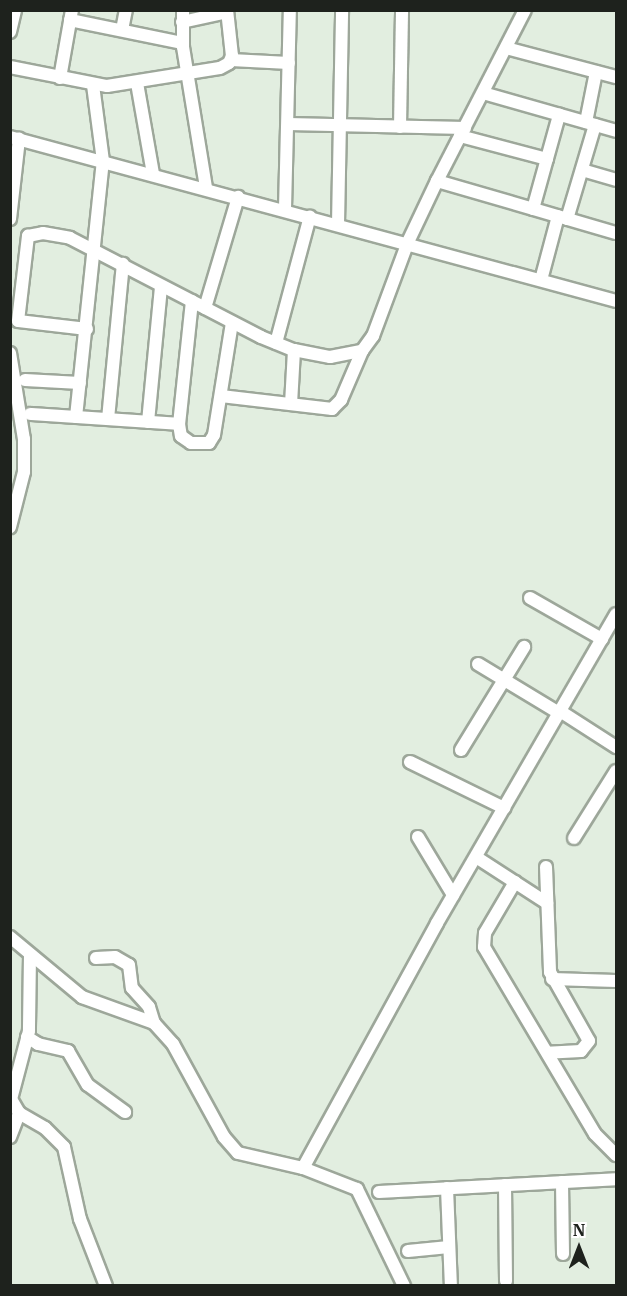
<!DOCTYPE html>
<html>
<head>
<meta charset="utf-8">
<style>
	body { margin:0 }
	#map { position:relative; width:627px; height:1296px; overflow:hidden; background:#e2eee0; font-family:"IBM Plex Serif",serif }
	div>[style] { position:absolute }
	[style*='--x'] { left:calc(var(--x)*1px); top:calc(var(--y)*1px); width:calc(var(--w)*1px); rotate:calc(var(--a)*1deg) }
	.roads { filter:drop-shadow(2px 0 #9da79a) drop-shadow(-2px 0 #9da79a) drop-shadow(0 2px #9da79a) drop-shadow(0 -2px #9da79a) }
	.minor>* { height:12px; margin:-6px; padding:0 6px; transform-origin:6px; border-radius:6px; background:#fff }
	span { translate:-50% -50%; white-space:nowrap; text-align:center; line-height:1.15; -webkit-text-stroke:4.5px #fff; paint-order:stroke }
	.frame { position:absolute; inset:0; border:12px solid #1e221d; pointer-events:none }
	.north { position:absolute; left:549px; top:1218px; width:60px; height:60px; -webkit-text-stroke:4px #fff; paint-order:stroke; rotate:0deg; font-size:16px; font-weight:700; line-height:24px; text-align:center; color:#1e221d }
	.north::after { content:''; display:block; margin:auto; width:21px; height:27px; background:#1e221d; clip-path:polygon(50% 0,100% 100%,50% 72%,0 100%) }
</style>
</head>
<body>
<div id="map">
	<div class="roads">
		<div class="minor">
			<i style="--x:183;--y:10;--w:37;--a:90"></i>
			<i style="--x:183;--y:47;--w:143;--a:80.7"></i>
			<i style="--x:70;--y:20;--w:114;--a:11.6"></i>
			<i style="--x:182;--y:22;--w:46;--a:-12.5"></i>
			<i style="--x:122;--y:30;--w:20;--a:-79"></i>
			<i style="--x:10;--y:32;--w:23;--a:-77"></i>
			<i style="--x:506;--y:48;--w:114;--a:14.8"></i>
			<i style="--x:231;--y:60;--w:58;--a:3"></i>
			<i style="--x:10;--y:67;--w:99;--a:11.1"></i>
			<i style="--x:107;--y:86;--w:114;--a:-9.1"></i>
			<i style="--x:220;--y:68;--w:10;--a:-29"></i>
			<i style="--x:229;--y:63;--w:8;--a:-67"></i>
			<i style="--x:232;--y:56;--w:46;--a:-96.2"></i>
			<i style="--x:60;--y:78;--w:69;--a:-80"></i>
			<i style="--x:137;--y:83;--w:92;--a:80"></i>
			<i style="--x:483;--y:93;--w:138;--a:15.9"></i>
			<i style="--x:586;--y:122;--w:51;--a:-78.7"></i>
			<i style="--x:288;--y:124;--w:177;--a:1.3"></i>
			<i style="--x:400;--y:127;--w:117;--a:-89"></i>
			<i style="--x:460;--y:136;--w:90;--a:14.8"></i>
			<i style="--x:10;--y:137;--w:628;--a:15.14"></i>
			<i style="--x:582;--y:170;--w:35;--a:16"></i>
			<i style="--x:437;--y:181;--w:186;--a:16.2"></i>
			<i style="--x:285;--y:209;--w:199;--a:-88.6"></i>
			<i style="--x:533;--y:209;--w:98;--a:-74.5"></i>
			<i style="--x:10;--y:219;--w:81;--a:-83.6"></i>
			<i style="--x:567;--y:219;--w:98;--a:-73.4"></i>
			<i style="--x:338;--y:224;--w:214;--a:-88.9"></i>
			<i style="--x:541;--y:280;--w:66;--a:-75.1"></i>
			<i style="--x:192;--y:301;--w:124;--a:96"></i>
			<i style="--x:179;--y:424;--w:12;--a:81"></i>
			<i style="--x:181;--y:436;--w:12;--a:35"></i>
			<i style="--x:191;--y:443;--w:18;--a:0"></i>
			<i style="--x:209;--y:443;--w:9;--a:-58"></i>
			<i style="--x:214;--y:435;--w:114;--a:-80.9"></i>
			<i style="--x:205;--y:308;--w:116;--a:-73.4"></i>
			<i style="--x:87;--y:329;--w:69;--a:-173.4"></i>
			<i style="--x:18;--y:321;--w:86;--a:-83.3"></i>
			<i style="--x:28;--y:236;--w:15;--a:-11"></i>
			<i style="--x:43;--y:233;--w:27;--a:10"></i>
			<i style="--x:70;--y:238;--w:215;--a:27.4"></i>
			<i style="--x:261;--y:337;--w:35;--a:22"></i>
			<i style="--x:294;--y:350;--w:37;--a:11"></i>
			<i style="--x:330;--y:357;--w:33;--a:-11"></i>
			<i style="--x:362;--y:351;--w:19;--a:-54"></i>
			<i style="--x:373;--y:336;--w:100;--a:-69.6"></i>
			<i style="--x:408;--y:242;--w:68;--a:-64.6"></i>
			<i style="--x:437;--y:181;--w:192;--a:-62.8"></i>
			<i style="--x:276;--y:343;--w:131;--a:-75"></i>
			<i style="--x:10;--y:353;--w:87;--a:80.8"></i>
			<i style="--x:24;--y:439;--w:33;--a:90"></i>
			<i style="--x:24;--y:472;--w:57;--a:104.3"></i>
			<i style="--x:25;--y:380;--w:55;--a:3.1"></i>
			<i style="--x:221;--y:396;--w:112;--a:6.7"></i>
			<i style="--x:332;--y:409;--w:13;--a:-45"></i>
			<i style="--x:341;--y:400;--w:53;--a:-66.8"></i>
			<i style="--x:291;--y:404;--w:54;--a:-86.8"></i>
			<i style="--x:30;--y:414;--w:149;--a:3.8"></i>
			<i style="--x:76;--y:417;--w:257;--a:-84"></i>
			<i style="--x:103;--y:161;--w:77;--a:-97.5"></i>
			<i style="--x:108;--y:419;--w:156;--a:-84.5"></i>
			<i style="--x:148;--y:422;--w:136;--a:-84.5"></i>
			<i style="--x:530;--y:598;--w:83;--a:29.7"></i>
			<i style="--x:478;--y:664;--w:95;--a:31.2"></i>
			<i style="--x:560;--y:711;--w:67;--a:32.7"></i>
			<i style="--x:461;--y:750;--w:121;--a:-58.5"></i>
			<i style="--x:410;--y:762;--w:105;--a:26.1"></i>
			<i style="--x:418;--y:837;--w:68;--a:58.9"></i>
			<i style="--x:574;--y:838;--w:79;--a:-57.9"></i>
			<i style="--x:476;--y:857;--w:85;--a:32.9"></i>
			<i style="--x:546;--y:867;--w:105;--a:87.8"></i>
			<i style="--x:550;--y:972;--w:79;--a:60.5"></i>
			<i style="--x:589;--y:1041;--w:13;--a:129"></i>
			<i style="--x:581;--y:1051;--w:33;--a:177"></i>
			<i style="--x:515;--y:882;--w:59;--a:120.5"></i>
			<i style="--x:485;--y:933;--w:14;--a:94"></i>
			<i style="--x:484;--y:947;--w:217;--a:59.3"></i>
			<i style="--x:595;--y:1134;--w:30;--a:45"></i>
			<i style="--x:10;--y:937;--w:94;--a:39.8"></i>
			<i style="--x:82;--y:997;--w:77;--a:19.9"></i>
			<i style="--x:154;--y:1023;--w:28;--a:48"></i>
			<i style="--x:173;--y:1044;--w:106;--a:61.3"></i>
			<i style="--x:224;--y:1137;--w:21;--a:49"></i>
			<i style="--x:238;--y:1153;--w:67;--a:13"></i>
			<i style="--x:303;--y:1168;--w:58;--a:21.3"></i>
			<i style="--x:357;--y:1189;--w:108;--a:64.1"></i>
			<i style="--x:30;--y:955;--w:76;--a:90.8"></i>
			<i style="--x:29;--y:1031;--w:70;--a:104.8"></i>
			<i style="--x:11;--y:1099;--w:16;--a:60"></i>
			<i style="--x:19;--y:1113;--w:30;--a:30"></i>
			<i style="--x:45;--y:1128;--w:27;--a:45"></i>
			<i style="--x:64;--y:1147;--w:74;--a:77.5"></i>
			<i style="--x:80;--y:1219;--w:72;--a:68.8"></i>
			<i style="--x:96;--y:958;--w:19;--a:-3"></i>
			<i style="--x:115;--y:957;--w:16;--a:30"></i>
			<i style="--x:129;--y:965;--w:23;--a:83"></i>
			<i style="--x:132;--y:988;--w:25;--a:48"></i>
			<i style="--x:149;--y:1007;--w:17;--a:73"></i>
			<i style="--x:552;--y:979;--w:64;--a:1.8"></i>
			<i style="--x:27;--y:1037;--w:13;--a:32"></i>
			<i style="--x:38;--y:1044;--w:31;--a:13"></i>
			<i style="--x:68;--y:1051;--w:39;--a:60"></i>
			<i style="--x:88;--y:1085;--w:46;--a:36.1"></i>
			<i style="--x:10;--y:1137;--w:26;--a:-69"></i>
			<i style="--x:303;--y:1168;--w:279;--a:-61.3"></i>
			<i style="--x:437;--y:923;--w:357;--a:-59.9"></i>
			<i style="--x:562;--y:1182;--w:72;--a:89.2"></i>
			<i style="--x:505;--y:1185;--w:96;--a:89.4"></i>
			<i style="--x:447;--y:1188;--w:98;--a:87.7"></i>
			<i style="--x:379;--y:1192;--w:237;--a:-3.1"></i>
			<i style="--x:408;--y:1251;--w:41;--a:-5.6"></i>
		</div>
	</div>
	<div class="frame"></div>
	<div class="north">N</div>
</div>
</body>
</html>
